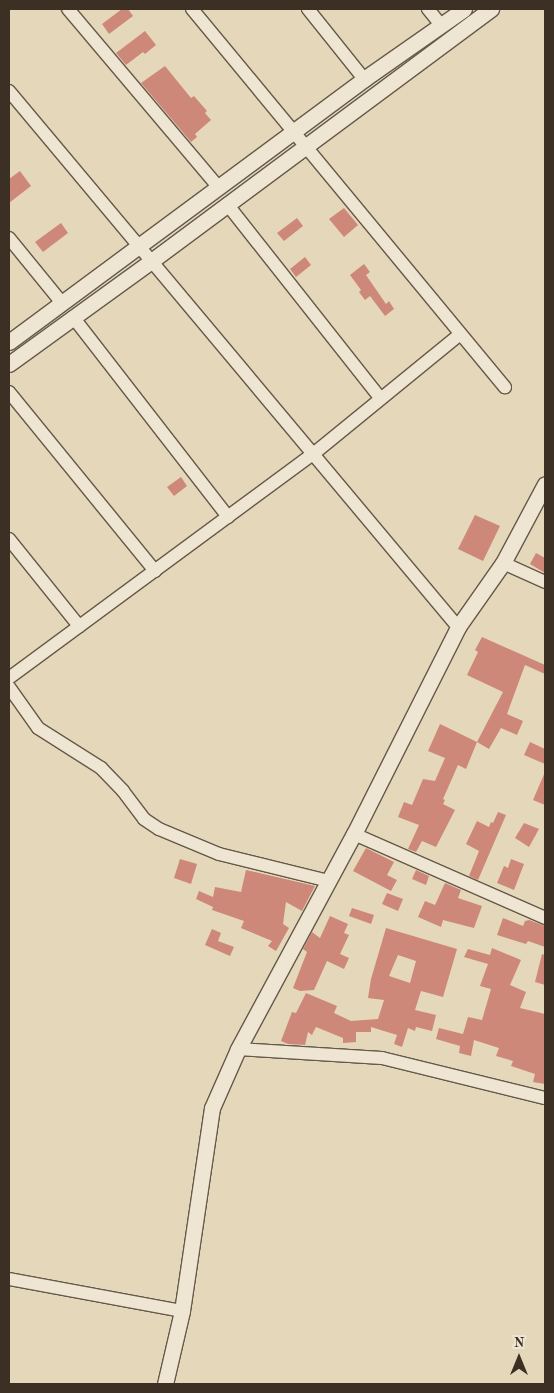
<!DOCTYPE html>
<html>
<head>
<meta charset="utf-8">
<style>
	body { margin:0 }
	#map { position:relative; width:554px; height:1393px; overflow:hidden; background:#e5d7ba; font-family:"Old Standard TT",serif }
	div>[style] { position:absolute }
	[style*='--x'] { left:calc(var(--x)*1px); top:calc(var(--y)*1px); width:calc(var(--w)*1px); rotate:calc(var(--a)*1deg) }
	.building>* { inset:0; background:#ce8879 }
	.roads { filter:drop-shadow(1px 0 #665949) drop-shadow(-1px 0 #665949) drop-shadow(0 1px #665949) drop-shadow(0 -1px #665949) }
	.minor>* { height:12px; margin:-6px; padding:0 6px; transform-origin:6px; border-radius:6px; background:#eee5d2 }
	.tertiary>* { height:15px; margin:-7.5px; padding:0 7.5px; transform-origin:7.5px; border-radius:7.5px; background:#eee5d2 }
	span { translate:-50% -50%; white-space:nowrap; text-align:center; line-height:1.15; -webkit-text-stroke:4px #eee5d2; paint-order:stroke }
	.frame { position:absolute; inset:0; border:10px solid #3c2f23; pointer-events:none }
	.north { position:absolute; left:494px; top:1333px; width:50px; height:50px; -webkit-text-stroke:4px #eee5d2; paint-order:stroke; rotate:0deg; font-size:14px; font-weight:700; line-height:20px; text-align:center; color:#3c2f23 }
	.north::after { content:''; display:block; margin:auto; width:18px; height:22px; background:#3c2f23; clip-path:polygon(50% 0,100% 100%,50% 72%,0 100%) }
</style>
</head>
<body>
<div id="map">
	<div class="building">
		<i style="clip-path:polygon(122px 9px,128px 9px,133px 16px,109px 34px,102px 24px)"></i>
		<i style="clip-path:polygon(145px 31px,156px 45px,145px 54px,143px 52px,126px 65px,116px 53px)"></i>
		<i style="clip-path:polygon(165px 66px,191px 98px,194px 96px,207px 111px,205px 113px,211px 120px,195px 134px,197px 137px,191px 142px,141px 83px)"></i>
		<i style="clip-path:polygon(20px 171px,31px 186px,9px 203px,9px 179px)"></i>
		<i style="clip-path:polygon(344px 208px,358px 225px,344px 237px,329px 219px)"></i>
		<i style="clip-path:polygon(297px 218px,303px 226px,284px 241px,277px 233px)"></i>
		<i style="clip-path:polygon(61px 223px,68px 233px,43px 252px,35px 242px)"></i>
		<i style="clip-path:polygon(305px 257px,311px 265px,296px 277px,290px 269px)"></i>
		<i style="clip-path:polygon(364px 264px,370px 272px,366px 275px,386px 304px,389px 301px,394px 309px,385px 316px,370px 296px,365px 300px,359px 292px,361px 290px,350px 275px)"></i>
		<i style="clip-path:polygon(181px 477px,187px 486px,174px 496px,167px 487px)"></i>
		<i style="clip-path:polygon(475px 515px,500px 526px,483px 561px,458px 549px)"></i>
		<i style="clip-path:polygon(536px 553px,545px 558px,545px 573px,530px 564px)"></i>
		<i style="clip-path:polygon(482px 637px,545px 665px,545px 674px,525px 665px,507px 714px,523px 721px,517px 735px,501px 728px,489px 749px,477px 742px,503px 692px,467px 675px,478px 652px,475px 650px)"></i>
		<i style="clip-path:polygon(440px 724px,477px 742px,466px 769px,458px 765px,443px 799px,445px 800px,443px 804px,455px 810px,436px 847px,422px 841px,416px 852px,408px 849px,419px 825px,398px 817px,404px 802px,412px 805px,423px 779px,435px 781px,445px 758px,428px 751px)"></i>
		<i style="clip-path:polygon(530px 742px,545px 749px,545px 764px,524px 755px)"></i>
		<i style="clip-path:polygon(545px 772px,545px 805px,533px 800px)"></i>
		<i style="clip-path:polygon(498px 812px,506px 815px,478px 880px,469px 876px,479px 851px,466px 844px,477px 821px,489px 827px,491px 822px,493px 823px)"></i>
		<i style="clip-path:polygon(524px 823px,539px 829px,529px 847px,515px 838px)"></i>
		<i style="clip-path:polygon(366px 848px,394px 862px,387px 875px,397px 880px,391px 891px,353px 871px)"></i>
		<i style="clip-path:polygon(180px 859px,197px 864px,191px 884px,174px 878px)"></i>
		<i style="clip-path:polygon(511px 859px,524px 864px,514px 890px,497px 883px,504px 866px,508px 868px)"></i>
		<i style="clip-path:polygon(246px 870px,315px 886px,302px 911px,286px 902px,283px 924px,289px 928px,276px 951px,268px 946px,272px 941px,241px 928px,244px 921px,212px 910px,213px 907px,196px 899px,199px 891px,213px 897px,215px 887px,241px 892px)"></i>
		<i style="clip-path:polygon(416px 870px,429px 876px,426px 885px,412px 879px)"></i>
		<i style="clip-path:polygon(445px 883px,461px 890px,458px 898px,482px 906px,474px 928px,443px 920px,441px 927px,418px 917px,425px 901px,435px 905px)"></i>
		<i style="clip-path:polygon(387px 893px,403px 899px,398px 911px,382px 904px)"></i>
		<i style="clip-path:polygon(352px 908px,374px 915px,371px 924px,349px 916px)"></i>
		<i style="clip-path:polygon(330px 916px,348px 924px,344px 933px,349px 935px,340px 954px,349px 958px,344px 969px,327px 961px,314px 990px,300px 991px,293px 988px,307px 952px,303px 949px,312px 932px,320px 938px)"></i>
		<i style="clip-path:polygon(503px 918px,523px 926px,525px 921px,529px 920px,545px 926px,545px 947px,528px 941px,526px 944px,497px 935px)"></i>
		<i style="clip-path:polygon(evenodd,386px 928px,457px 949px,443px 997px,421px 991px,415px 1010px,436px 1015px,432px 1031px,416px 1027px,415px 1031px,408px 1028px,402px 1047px,394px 1044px,397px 1035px,371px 1027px,371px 1032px,356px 1032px,356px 1042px,343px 1043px,343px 1038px,316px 1027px,312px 1035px,308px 1032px,305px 1045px,288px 1044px,281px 1041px,292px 1012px,296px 1013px,306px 993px,337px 1006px,334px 1013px,351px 1021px,378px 1019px,384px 1000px,368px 998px,371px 979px,386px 928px,398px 955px,416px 961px,410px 983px,389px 976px,398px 955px)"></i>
		<i style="clip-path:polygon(212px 929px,221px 933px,218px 941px,234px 947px,230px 956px,205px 945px)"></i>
		<i style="clip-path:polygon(492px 948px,521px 960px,510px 985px,526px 992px,520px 1008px,545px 1014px,545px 1084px,533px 1082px,535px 1074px,511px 1066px,513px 1061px,496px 1056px,499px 1048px,474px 1040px,471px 1056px,459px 1053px,460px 1046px,436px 1039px,439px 1028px,463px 1034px,468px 1017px,482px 1020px,491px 989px,480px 986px,488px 964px,464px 957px,468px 949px,490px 955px)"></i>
		<i style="clip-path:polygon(542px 954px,545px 955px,545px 985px,535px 982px)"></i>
	</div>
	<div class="roads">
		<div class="minor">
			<i style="--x:68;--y:9;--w:234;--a:49.8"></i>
			<i style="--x:192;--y:9;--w:491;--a:50.4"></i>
			<i style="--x:308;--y:9;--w:90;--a:51.3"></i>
			<i style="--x:428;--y:9;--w:21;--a:51"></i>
			<i style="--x:9;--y:91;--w:699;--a:50.05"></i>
			<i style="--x:227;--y:204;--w:248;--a:51.7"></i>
			<i style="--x:9;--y:238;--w:84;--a:50.8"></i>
			<i style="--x:73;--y:317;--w:253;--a:52.2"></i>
			<i style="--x:9;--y:392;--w:231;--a:50.8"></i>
			<i style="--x:9;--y:539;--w:112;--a:51.2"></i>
			<i style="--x:503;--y:563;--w:46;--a:24.3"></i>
			<i style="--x:9;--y:678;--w:376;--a:-36.4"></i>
			<i style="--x:312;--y:455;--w:190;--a:-39.2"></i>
			<i style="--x:9;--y:687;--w:50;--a:54.7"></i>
			<i style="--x:38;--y:728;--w:75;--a:32.4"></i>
			<i style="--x:101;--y:768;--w:32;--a:46"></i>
			<i style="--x:123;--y:791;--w:35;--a:53"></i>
			<i style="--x:144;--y:819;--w:18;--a:34"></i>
			<i style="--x:159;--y:829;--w:65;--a:22.6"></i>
			<i style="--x:219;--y:854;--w:113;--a:13.8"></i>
			<i style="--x:354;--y:834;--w:209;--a:23.7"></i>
			<i style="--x:238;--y:1049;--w:144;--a:3.6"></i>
			<i style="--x:382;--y:1058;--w:168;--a:13.8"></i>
			<i style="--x:9;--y:1279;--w:176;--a:10.5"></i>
		</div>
		<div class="tertiary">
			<i style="--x:9;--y:342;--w:442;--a:-36.5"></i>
			<i style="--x:364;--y:79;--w:122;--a:-35"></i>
			<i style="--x:9;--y:364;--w:174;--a:-35.9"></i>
			<i style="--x:150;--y:262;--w:425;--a:-36.6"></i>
			<i style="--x:165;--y:1384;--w:75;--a:-76.9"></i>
			<i style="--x:182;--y:1311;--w:205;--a:-81.6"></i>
			<i style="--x:212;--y:1108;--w:64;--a:-66.2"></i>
			<i style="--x:238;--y:1049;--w:244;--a:-61.7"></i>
			<i style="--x:354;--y:834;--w:232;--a:-63.3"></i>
			<i style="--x:458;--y:627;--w:78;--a:-54.9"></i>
			<i style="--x:503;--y:563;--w:89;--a:-62"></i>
		</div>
	</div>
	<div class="frame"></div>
	<div class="north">N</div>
</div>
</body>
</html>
